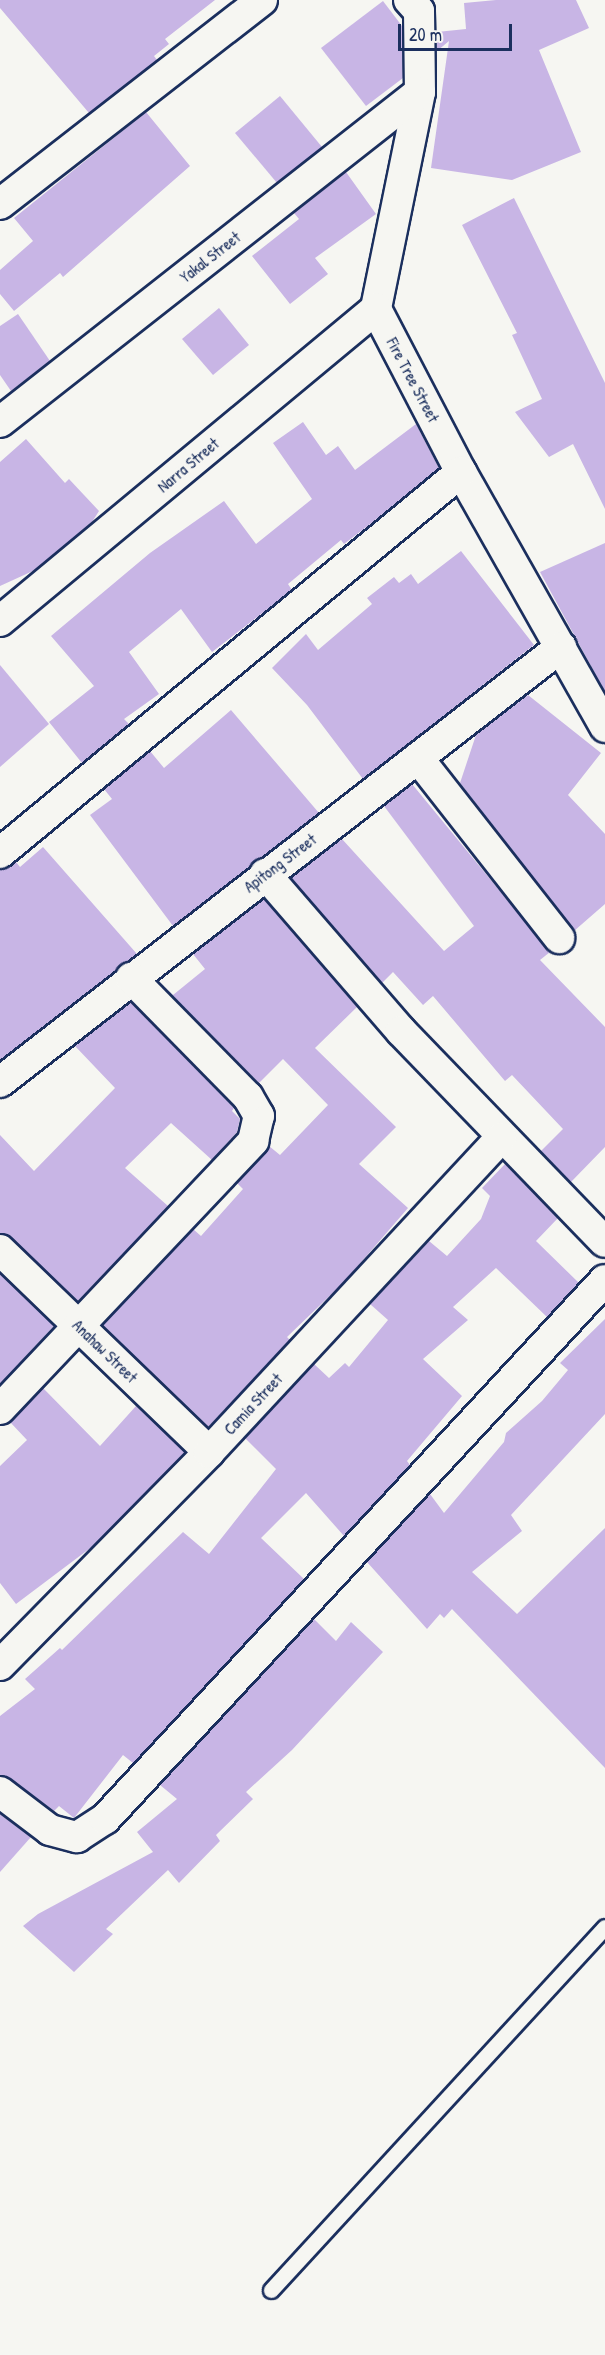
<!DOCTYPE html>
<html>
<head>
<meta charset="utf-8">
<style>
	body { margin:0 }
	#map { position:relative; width:605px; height:2355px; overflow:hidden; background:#f6f6f2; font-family:"Patrick Hand",sans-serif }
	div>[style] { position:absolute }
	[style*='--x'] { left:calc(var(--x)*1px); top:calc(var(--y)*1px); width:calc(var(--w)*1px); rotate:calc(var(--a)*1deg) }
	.building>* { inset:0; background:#c8b5e5 }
	.roads { filter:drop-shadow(2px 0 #1b2f5e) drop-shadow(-2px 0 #1b2f5e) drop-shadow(0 2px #1b2f5e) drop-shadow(0 -2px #1b2f5e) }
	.lane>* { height:15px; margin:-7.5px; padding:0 7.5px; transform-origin:7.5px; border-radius:7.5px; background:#f6f6f2 }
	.street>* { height:30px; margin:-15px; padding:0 15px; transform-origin:15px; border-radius:15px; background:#f6f6f2 }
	span { translate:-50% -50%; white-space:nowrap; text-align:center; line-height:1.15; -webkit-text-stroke:4.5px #f6f6f2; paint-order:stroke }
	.street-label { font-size:16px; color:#1b2f5e }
	.scale { position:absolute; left:398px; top:24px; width:114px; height:27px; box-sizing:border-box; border:3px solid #1b2f5e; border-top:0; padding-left:8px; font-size:18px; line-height:21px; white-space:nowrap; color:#1b2f5e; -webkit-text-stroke:4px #f6f6f2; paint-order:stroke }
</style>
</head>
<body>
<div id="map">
	<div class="building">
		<i style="clip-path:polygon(0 0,215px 0,165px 39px,169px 44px,154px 56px,157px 60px,89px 113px,0 8px)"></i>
		<i style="clip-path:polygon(496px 0,576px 0,589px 28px,539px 50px,581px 152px,512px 180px,431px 168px,449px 41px,437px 51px,437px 32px,466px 29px,464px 3px)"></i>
		<i style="clip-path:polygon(383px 1px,402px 26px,403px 78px,366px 106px,321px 48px)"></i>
		<i style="clip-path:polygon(280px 96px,322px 147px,277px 183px,235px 133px)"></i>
		<i style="clip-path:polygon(146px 112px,190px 166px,63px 277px,60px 273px,14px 311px,0 294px,0 270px,33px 241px,14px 218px)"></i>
		<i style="clip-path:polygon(346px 172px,376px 214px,315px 258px,328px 274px,290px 304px,252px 256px,299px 219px,294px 213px)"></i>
		<i style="clip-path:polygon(514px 198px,605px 383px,605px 509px,573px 444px,549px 457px,515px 412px,542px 399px,512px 335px,517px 333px,462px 225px)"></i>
		<i style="clip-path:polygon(219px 308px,249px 345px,213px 375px,182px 339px)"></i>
		<i style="clip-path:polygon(18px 314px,50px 361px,11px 391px,0 375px,0 326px)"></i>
		<i style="clip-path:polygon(303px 422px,326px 455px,338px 446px,355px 470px,416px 424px,439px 468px,369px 525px,344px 544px,341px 540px,288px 584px,292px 590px,212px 652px,181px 609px,129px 652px,159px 694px,124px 719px,129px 724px,82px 763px,49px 722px,94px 686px,51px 636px,150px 553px,224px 501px,256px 544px,312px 499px,273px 443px)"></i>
		<i style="clip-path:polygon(26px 439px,65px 483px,69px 479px,99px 511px,92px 522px,35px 570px,0 586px,0 462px)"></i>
		<i style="clip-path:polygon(605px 543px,605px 692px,540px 572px)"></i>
		<i style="clip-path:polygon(461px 551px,534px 645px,363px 779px,307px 705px,272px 668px,306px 634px,318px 650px,372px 604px,367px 598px,394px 577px,399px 583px,411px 574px,418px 584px)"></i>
		<i style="clip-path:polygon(0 665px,49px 724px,0 767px)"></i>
		<i style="clip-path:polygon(528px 695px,601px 753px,568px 795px,605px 834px,605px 904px,574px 931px,460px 783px,476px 735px)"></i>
		<i style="clip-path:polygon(231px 710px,319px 813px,173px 926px,90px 815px,112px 799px,104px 789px,150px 751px,164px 768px)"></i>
		<i style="clip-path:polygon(412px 784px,550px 952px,540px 960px,605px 1027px,605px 1147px,571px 1182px,541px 1151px,563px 1129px,512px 1075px,505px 1081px,433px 996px,423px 1005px,393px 972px,382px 983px,291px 878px,342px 839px,444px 951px,474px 926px,384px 806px)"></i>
		<i style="clip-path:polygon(43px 847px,137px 954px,0 1060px,0 870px,16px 862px,20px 867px)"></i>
		<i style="clip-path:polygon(264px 899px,357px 1007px,315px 1048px,396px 1127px,359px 1164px,408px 1208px,344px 1282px,287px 1337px,290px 1340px,208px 1427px,103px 1325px,193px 1229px,201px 1236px,243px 1189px,237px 1183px,269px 1146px,280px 1155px,328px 1105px,283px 1059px,259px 1083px,158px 981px,173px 995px,205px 969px,193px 954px)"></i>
		<i style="clip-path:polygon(131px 1002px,234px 1108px,232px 1111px,240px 1119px,237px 1132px,212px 1160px,171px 1123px,125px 1168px,168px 1206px,78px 1301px,12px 1238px,0 1233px,0 1135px,34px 1171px,115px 1088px,75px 1046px)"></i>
		<i style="clip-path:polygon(505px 1164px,558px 1218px,536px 1241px,579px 1283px,547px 1317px,496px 1268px,453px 1307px,468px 1320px,423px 1359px,462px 1396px,407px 1461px,410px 1465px,344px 1536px,306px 1493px,261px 1538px,304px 1579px,133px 1763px,123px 1755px,74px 1818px,59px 1806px,54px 1811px,10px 1778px,0 1775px,0 1716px,35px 1689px,25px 1679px,60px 1648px,62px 1650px,183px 1532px,209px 1554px,276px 1469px,245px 1438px,314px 1364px,329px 1378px,345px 1363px,349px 1367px,388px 1320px,370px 1304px,429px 1241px,447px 1256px,481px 1219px,490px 1196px,482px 1188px)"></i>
		<i style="clip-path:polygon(0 1274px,54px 1326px,0 1384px)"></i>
		<i style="clip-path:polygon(605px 1319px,605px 1414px,511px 1515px,522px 1531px,472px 1572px,517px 1614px,605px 1528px,605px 1768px,452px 1609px,444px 1618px,440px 1614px,427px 1629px,367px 1562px,430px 1494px,444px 1513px,504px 1442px,506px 1433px,542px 1401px,568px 1370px,560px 1363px)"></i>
		<i style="clip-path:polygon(43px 1388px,100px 1446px,136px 1406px,185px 1452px,93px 1546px,16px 1604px,0 1583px,0 1466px,27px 1440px,10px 1422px)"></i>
		<i style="clip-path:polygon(314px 1619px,336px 1641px,351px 1622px,383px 1652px,292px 1750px,246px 1792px,253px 1799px,216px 1835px,220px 1841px,179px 1883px,168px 1870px,106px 1929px,113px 1934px,74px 1972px,23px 1926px,38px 1914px,153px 1852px,137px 1832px,177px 1799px,160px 1785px)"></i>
		<i style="clip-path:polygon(0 1814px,31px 1837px,0 1872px)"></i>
	</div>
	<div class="roads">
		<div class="lane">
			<i style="--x:271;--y:2290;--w:493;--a:-47.4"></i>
		</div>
		<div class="street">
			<i style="--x:409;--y:0;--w:15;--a:48"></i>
			<i style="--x:419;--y:11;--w:81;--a:89.3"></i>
			<i style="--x:420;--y:92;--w:221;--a:101.5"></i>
			<i style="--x:376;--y:309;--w:184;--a:62.5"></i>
			<i style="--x:461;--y:472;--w:293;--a:60.5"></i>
			<i style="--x:0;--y:204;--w:332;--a:-37.9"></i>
			<i style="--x:0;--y:422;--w:534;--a:-38.16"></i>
			<i style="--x:0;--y:621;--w:489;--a:-39.7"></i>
			<i style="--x:418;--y:758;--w:229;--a:51.9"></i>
			<i style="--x:0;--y:853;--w:598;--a:-39.57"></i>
			<i style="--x:265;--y:874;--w:208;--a:49.1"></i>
			<i style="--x:401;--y:1031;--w:293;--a:46"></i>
			<i style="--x:0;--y:1082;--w:710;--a:-37.79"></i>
			<i style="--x:0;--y:1250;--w:291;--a:44"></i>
			<i style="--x:0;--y:1409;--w:369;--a:-46.6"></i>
			<i style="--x:253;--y:1141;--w:26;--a:-77"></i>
			<i style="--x:259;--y:1116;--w:22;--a:-120"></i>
			<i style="--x:248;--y:1097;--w:167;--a:-134.5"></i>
			<i style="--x:0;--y:1665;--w:298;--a:-45.5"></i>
			<i style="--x:209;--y:1452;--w:429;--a:-47.1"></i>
			<i style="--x:0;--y:1792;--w:63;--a:37.2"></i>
			<i style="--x:50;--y:1830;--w:28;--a:15"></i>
			<i style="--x:77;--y:1837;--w:33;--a:-33"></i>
			<i style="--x:105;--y:1819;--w:735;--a:-47.15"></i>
		</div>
	</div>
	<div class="street-label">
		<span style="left:210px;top:257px;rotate:-38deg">Yakal Street</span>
		<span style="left:413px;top:380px;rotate:62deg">Fire Tree Street</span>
		<span style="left:188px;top:465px;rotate:-40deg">Narra Street</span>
		<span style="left:280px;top:863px;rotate:-37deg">Apitong Street</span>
		<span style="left:105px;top:1351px;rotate:44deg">Anahaw Street</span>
		<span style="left:253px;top:1404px;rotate:-47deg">Camia Street</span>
	</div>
	<div class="scale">20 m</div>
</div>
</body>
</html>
